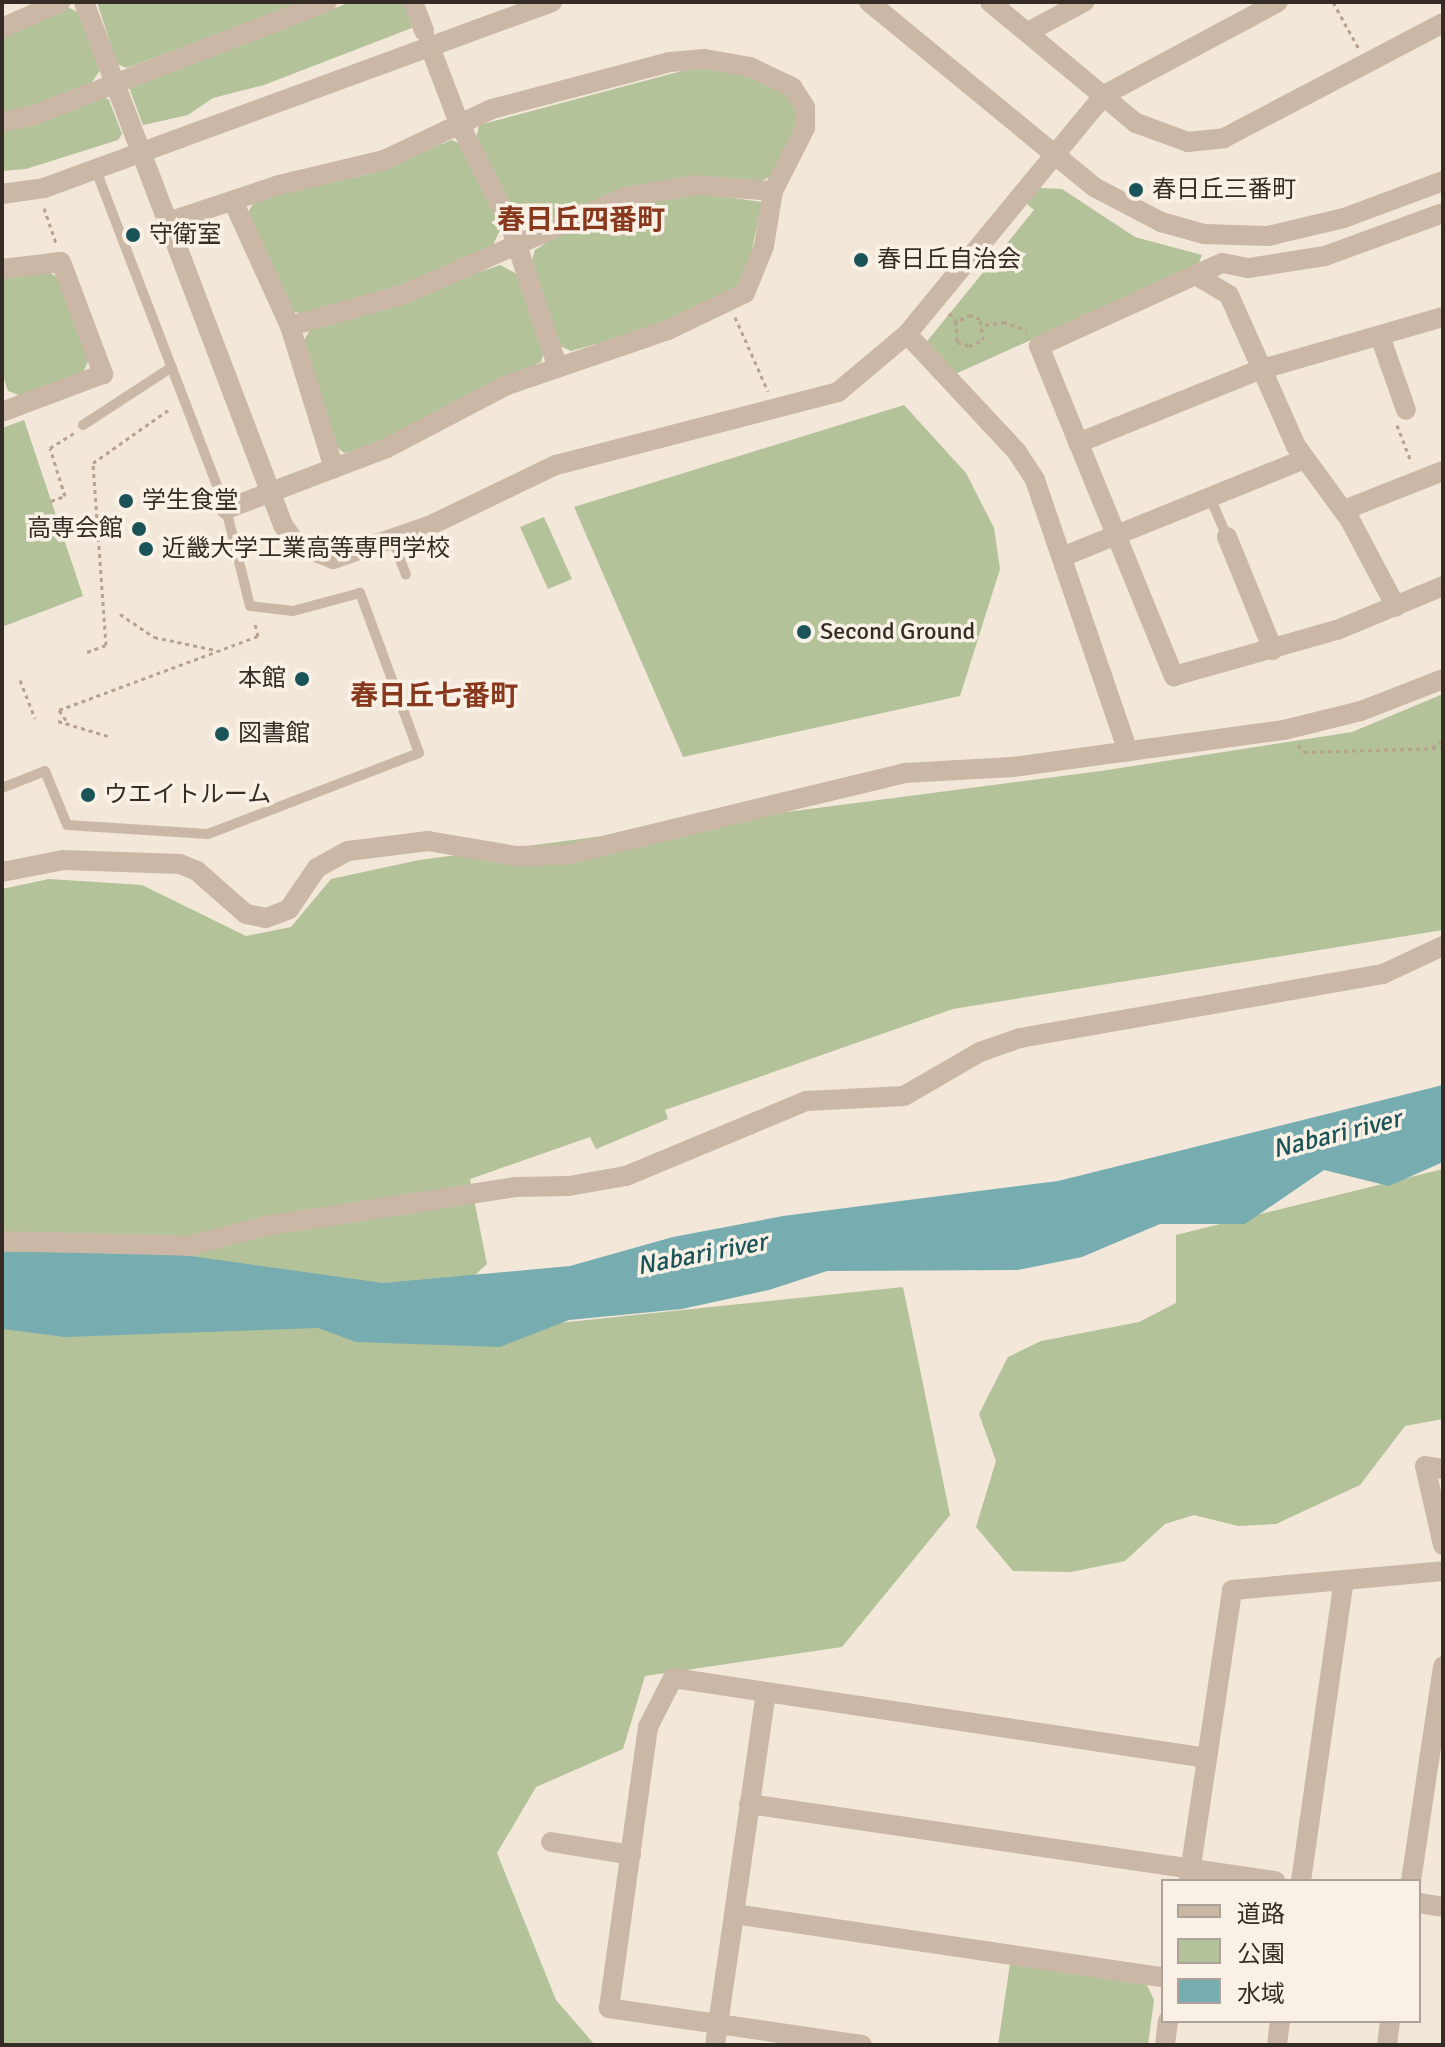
<!DOCTYPE html>
<html>
<head>
<meta charset="utf-8">
<style>
	body { margin:0 }
	#map { position:relative; width:1445px; height:2047px; overflow:hidden; background:#f2e7d9; font-family:Signika,"Noto Sans JP",sans-serif }
	div>[style] { position:absolute }
	[style*='--x'] { left:calc(var(--x)*1px); top:calc(var(--y)*1px); width:calc(var(--w)*1px); rotate:calc(var(--a)*1deg) }
	.green>* { inset:0; background:#b3c299 }
	.water>* { inset:0; background:#77adb0 }
	.path>* { height:3px; margin-top:-1.5px; transform-origin:0; background:repeating-linear-gradient(90deg,#b7a18f 0 4px,transparent 0 8px) }
	.service>* { height:10px; margin:-5px; padding:0 5px; transform-origin:5px; border-radius:5px; background:#cbb7a5 }
	.minor>* { height:20px; margin:-10px; padding:0 10px; transform-origin:10px; border-radius:10px; background:#cbb7a5 }
	.tertiary>* { height:20px; margin:-10px; padding:0 10px; transform-origin:10px; border-radius:10px; background:#cbb7a5 }
	.dots>* { width:22px; height:22px; translate:-50% -50%; box-sizing:border-box; border:4px solid #faf1e6; border-radius:50% }
	span { translate:-50% -50%; white-space:nowrap; text-align:center; line-height:1.15; -webkit-text-stroke:7px #faf1e6; paint-order:stroke }
	.poi-label { font-size:24px; color:#362c26 }
	.left { translate:0 -50%; text-align:left }
	.right { translate:-100% -50%; text-align:right }
	.water-label { font-size:26px; color:#1a5459; font-style:italic }
	.quarter-label { font-size:28px; color:#88381c; font-weight:700 }
	.frame { position:absolute; inset:0; border:4px solid #362c26; pointer-events:none }
	.legend { position:absolute; left:1161px; top:1879px; width:260px; height:144px; box-sizing:border-box; background:#faf1e6; border:2px solid #aca299; margin:0; padding:10px 14px; list-style:none; font-size:24px; color:#362c26 }
	.legend li { display:flex; align-items:center; gap:16px; height:40px }
	.legend b { width:40px; border:2px solid #aca299 }
</style>
</head>
<body>
<div id="map">
	<div class="green">
		<i style="clip-path:polygon(97px 2px,303px 2px,127px 68px,117px 64px)"></i>
		<i style="clip-path:polygon(351px 2px,407px 2px,417px 26px,264px 85px,213px 98px,188px 115px,143px 125px,130px 90px,133px 83px)"></i>
		<i style="clip-path:polygon(67px 7px,80px 13px,100px 70px,92px 82px,34px 107px,2px 113px,2px 36px)"></i>
		<i style="clip-path:polygon(697px 67px,746px 75px,791px 96px,798px 119px,774px 175px,759px 182px,698px 177px,543px 224px,518px 221px,476px 139px,479px 125px)"></i>
		<i style="clip-path:polygon(102px 96px,109px 100px,122px 134px,118px 140px,26px 169px,2px 171px,2px 130px)"></i>
		<i style="clip-path:polygon(452px 140px,462px 145px,502px 226px,492px 247px,420px 279px,306px 314px,294px 312px,248px 212px,253px 204px,281px 192px,365px 175px)"></i>
		<i style="clip-path:polygon(1040px 188px,1062px 189px,1135px 237px,1202px 255px,1198px 265px,953px 375px,924px 345px,1034px 210px,1026px 203px)"></i>
		<i style="clip-path:polygon(698px 193px,762px 202px,746px 278px,735px 292px,666px 324px,571px 351px,560px 346px,532px 260px,535px 250px,565px 230px,628px 205px)"></i>
		<i style="clip-path:polygon(500px 265px,517px 274px,544px 352px,541px 362px,386px 441px,344px 453px,336px 446px,304px 340px,310px 330px)"></i>
		<i style="clip-path:polygon(46px 270px,58px 278px,89px 360px,83px 372px,21px 396px,8px 391px,2px 373px,2px 276px)"></i>
		<i style="clip-path:polygon(904px 405px,966px 473px,994px 528px,1000px 569px,960px 696px,683px 757px,574px 507px)"></i>
		<i style="clip-path:polygon(24px 420px,83px 596px,2px 627px,2px 428px)"></i>
		<i style="clip-path:polygon(544px 517px,572px 579px,548px 589px,520px 527px)"></i>
		<i style="clip-path:polygon(1443px 694px,1443px 930px,953px 1009px,665px 1110px,668px 1119px,596px 1149px,590px 1137px,470px 1179px,487px 1264px,405px 1339px,903px 1287px,950px 1515px,842px 1647px,645px 1676px,623px 1749px,536px 1787px,497px 1853px,556px 2000px,595px 2045px,2px 2045px,2px 889px,49px 879px,142px 885px,246px 936px,291px 927px,331px 879px,419px 860px,1101px 771px,1352px 732px)"></i>
		<i style="clip-path:polygon(1443px 1169px,1443px 1419px,1405px 1426px,1360px 1485px,1276px 1524px,1238px 1526px,1194px 1515px,1165px 1524px,1125px 1561px,1071px 1572px,1013px 1571px,976px 1527px,996px 1461px,979px 1414px,1008px 1357px,1041px 1341px,1139px 1322px,1176px 1303px,1176px 1235px)"></i>
		<i style="clip-path:polygon(1010px 1964px,1147px 1985px,1154px 2000px,1148px 2045px,998px 2045px)"></i>
	</div>
	<div class="water">
		<i style="clip-path:polygon(1443px 1085px,1443px 1162px,1389px 1186px,1324px 1170px,1245px 1224px,1160px 1224px,1082px 1257px,1018px 1270px,827px 1271px,769px 1290px,682px 1309px,569px 1320px,500px 1347px,356px 1342px,318px 1328px,65px 1337px,2px 1329px,2px 1252px,169px 1253px,383px 1283px,570px 1266px,673px 1237px,783px 1216px,1058px 1181px)"></i>
	</div>
	<div class="path">
		<i style="--x:1333;--y:2;--w:54;--a:61"></i>
		<i style="--x:44;--y:208;--w:37;--a:71"></i>
		<i style="--x:949;--y:313;--w:11;--a:49"></i>
		<i style="--x:956;--y:321;--w:21;--a:87"></i>
		<i style="--x:957;--y:342;--w:13;--a:18"></i>
		<i style="--x:969;--y:346;--w:15;--a:-23"></i>
		<i style="--x:983;--y:340;--w:21;--a:-98"></i>
		<i style="--x:980;--y:319;--w:10;--a:-156"></i>
		<i style="--x:971;--y:315;--w:16;--a:158"></i>
		<i style="--x:735;--y:317;--w:81;--a:66"></i>
		<i style="--x:985;--y:325;--w:18;--a:-9"></i>
		<i style="--x:1003;--y:322;--w:25;--a:18"></i>
		<i style="--x:1397;--y:425;--w:40;--a:69"></i>
		<i style="--x:51;--y:501;--w:15;--a:-20"></i>
		<i style="--x:65;--y:496;--w:50;--a:-107.4"></i>
		<i style="--x:50;--y:448;--w:28;--a:-32"></i>
		<i style="--x:120;--y:614;--w:41;--a:34.1"></i>
		<i style="--x:154;--y:637;--w:62;--a:12"></i>
		<i style="--x:87;--y:652;--w:20;--a:-20"></i>
		<i style="--x:106;--y:645;--w:182;--a:-94.1"></i>
		<i style="--x:93;--y:463;--w:95;--a:-35.2"></i>
		<i style="--x:20;--y:680;--w:41;--a:68.5"></i>
		<i style="--x:66;--y:720;--w:12;--a:-125"></i>
		<i style="--x:59;--y:710;--w:212;--a:-20.4"></i>
		<i style="--x:258;--y:636;--w:16;--a:-104"></i>
		<i style="--x:58;--y:721;--w:55;--a:16.8"></i>
		<i style="--x:1298;--y:745;--w:9;--a:49"></i>
		<i style="--x:1304;--y:752;--w:139;--a:-1.6"></i>
		<i style="--x:1432;--y:747;--w:13;--a:-29"></i>
	</div>
	<div class="service">
		<i style="--x:83;--y:425;--w:106;--a:-33.1"></i>
		<i style="--x:1210;--y:497;--w:43;--a:67"></i>
		<i style="--x:393;--y:541;--w:36;--a:69"></i>
		<i style="--x:2;--y:788;--w:46;--a:-21.6"></i>
		<i style="--x:45;--y:771;--w:58;--a:67.8"></i>
		<i style="--x:67;--y:825;--w:141;--a:3.7"></i>
		<i style="--x:208;--y:834;--w:226;--a:-21"></i>
		<i style="--x:419;--y:753;--w:171;--a:-110.2"></i>
		<i style="--x:360;--y:593;--w:69;--a:165"></i>
		<i style="--x:293;--y:611;--w:43;--a:-173.4"></i>
		<i style="--x:250;--y:606;--w:100;--a:-103.9"></i>
		<i style="--x:226;--y:509;--w:363;--a:-111"></i>
	</div>
	<div class="minor">
		<i style="--x:84;--y:2;--w:560;--a:69.17"></i>
		<i style="--x:283;--y:525;--w:24;--a:55"></i>
		<i style="--x:297;--y:545;--w:39;--a:21"></i>
		<i style="--x:333;--y:559;--w:102;--a:-19"></i>
		<i style="--x:429;--y:526;--w:141;--a:-25.7"></i>
		<i style="--x:556;--y:465;--w:291;--a:-14.5"></i>
		<i style="--x:838;--y:392;--w:90;--a:-40"></i>
		<i style="--x:907;--y:334;--w:310;--a:-50.5"></i>
		<i style="--x:1104;--y:95;--w:197;--a:-28.1"></i>
		<i style="--x:413;--y:2;--w:31;--a:69"></i>
		<i style="--x:990;--y:2;--w:190;--a:39.7"></i>
		<i style="--x:1136;--y:123;--w:55;--a:20.1"></i>
		<i style="--x:1188;--y:142;--w:36;--a:-6"></i>
		<i style="--x:1224;--y:138;--w:247;--a:-27.7"></i>
		<i style="--x:2;--y:28;--w:64;--a:-24.1"></i>
		<i style="--x:1028;--y:32;--w:64;--a:-28.2"></i>
		<i style="--x:430;--y:47;--w:81;--a:69.1"></i>
		<i style="--x:459;--y:123;--w:113;--a:63.2"></i>
		<i style="--x:510;--y:224;--w:149;--a:71.6"></i>
		<i style="--x:2;--y:122;--w:33;--a:-12"></i>
		<i style="--x:34;--y:115;--w:314;--a:-21.1"></i>
		<i style="--x:233;--y:201;--w:137;--a:65.5"></i>
		<i style="--x:290;--y:326;--w:149;--a:72.8"></i>
		<i style="--x:1443;--y:213;--w:126;--a:160"></i>
		<i style="--x:1325;--y:256;--w:78;--a:171.1"></i>
		<i style="--x:1248;--y:268;--w:26;--a:-169"></i>
		<i style="--x:1222;--y:263;--w:201;--a:155.6"></i>
		<i style="--x:1039;--y:346;--w:357;--a:67.8"></i>
		<i style="--x:1174;--y:676;--w:169;--a:-15.8"></i>
		<i style="--x:1337;--y:630;--w:115;--a:-22.5"></i>
		<i style="--x:168;--y:222;--w:117;--a:-18.4"></i>
		<i style="--x:279;--y:185;--w:108;--a:-13.4"></i>
		<i style="--x:384;--y:160;--w:119;--a:-25.3"></i>
		<i style="--x:492;--y:109;--w:184;--a:-14.8"></i>
		<i style="--x:670;--y:62;--w:35;--a:-5"></i>
		<i style="--x:705;--y:59;--w:46;--a:10.1"></i>
		<i style="--x:750;--y:67;--w:47;--a:25.5"></i>
		<i style="--x:792;--y:87;--w:24;--a:57"></i>
		<i style="--x:805;--y:107;--w:21;--a:90"></i>
		<i style="--x:805;--y:128;--w:71;--a:116.9"></i>
		<i style="--x:773;--y:191;--w:56;--a:99.3"></i>
		<i style="--x:764;--y:246;--w:51;--a:112"></i>
		<i style="--x:745;--y:293;--w:85;--a:154.3"></i>
		<i style="--x:668;--y:330;--w:170;--a:161.1"></i>
		<i style="--x:507;--y:385;--w:136;--a:152.3"></i>
		<i style="--x:387;--y:448;--w:172;--a:159.2"></i>
		<i style="--x:2;--y:269;--w:59;--a:-6.8"></i>
		<i style="--x:61;--y:262;--w:120;--a:69.4"></i>
		<i style="--x:103;--y:374;--w:108;--a:159.4"></i>
		<i style="--x:1199;--y:277;--w:35;--a:31"></i>
		<i style="--x:1229;--y:295;--w:165;--a:66.1"></i>
		<i style="--x:1296;--y:446;--w:92;--a:53.9"></i>
		<i style="--x:1350;--y:520;--w:98;--a:62.1"></i>
		<i style="--x:290;--y:326;--w:119;--a:-15.5"></i>
		<i style="--x:405;--y:294;--w:240;--a:-23.8"></i>
		<i style="--x:625;--y:197;--w:71;--a:-9.7"></i>
		<i style="--x:695;--y:185;--w:78;--a:4.4"></i>
		<i style="--x:907;--y:334;--w:161;--a:47"></i>
		<i style="--x:1017;--y:452;--w:33;--a:57"></i>
		<i style="--x:1035;--y:480;--w:287;--a:71.1"></i>
		<i style="--x:1381;--y:339;--w:75;--a:70.6"></i>
		<i style="--x:1078;--y:443;--w:195;--a:-22"></i>
		<i style="--x:1259;--y:370;--w:191;--a:-16.1"></i>
		<i style="--x:1344;--y:510;--w:106;--a:-21.5"></i>
		<i style="--x:1227;--y:537;--w:122;--a:67.8"></i>
		<i style="--x:1062;--y:557;--w:261;--a:-22"></i>
		<i style="--x:2;--y:872;--w:62;--a:-11.1"></i>
		<i style="--x:63;--y:860;--w:117;--a:2"></i>
		<i style="--x:180;--y:864;--w:18;--a:22"></i>
		<i style="--x:197;--y:871;--w:65;--a:41.3"></i>
		<i style="--x:246;--y:914;--w:20;--a:11"></i>
		<i style="--x:266;--y:918;--w:25;--a:-21"></i>
		<i style="--x:289;--y:909;--w:50;--a:-55.7"></i>
		<i style="--x:317;--y:868;--w:35;--a:-29"></i>
		<i style="--x:348;--y:851;--w:81;--a:-7.1"></i>
		<i style="--x:428;--y:841;--w:89;--a:9.7"></i>
		<i style="--x:516;--y:856;--w:50;--a:-1.1"></i>
		<i style="--x:566;--y:855;--w:348;--a:-13.6"></i>
		<i style="--x:904;--y:773;--w:109;--a:-3.2"></i>
		<i style="--x:1013;--y:767;--w:274;--a:-7.8"></i>
		<i style="--x:1284;--y:730;--w:79;--a:-13.9"></i>
		<i style="--x:1361;--y:711;--w:88;--a:-21.3"></i>
		<i style="--x:2;--y:1241;--w:186;--a:1.5"></i>
		<i style="--x:188;--y:1246;--w:81;--a:-14.4"></i>
		<i style="--x:266;--y:1226;--w:252;--a:-8.9"></i>
		<i style="--x:515;--y:1187;--w:54;--a:-1.1"></i>
		<i style="--x:569;--y:1186;--w:58;--a:-10"></i>
		<i style="--x:626;--y:1176;--w:195;--a:-22.6"></i>
		<i style="--x:806;--y:1101;--w:98;--a:-2.9"></i>
		<i style="--x:904;--y:1096;--w:88;--a:-30.1"></i>
		<i style="--x:980;--y:1052;--w:42;--a:-19.3"></i>
		<i style="--x:1020;--y:1038;--w:369;--a:-10"></i>
		<i style="--x:1383;--y:974;--w:66;--a:-25"></i>
		<i style="--x:1443;--y:1469;--w:18;--a:-171"></i>
		<i style="--x:1425;--y:1466;--w:81;--a:77.2"></i>
		<i style="--x:749;--y:1804;--w:532;--a:8.33"></i>
		<i style="--x:551;--y:1842;--w:81;--a:9.2"></i>
		<i style="--x:1189;--y:1879;--w:292;--a:-81.5"></i>
		<i style="--x:1232;--y:1590;--w:212;--a:-5.1"></i>
		<i style="--x:1301;--y:1881;--w:304;--a:-81.9"></i>
		<i style="--x:1411;--y:1881;--w:217;--a:-81.5"></i>
		<i style="--x:1419;--y:1903;--w:24;--a:9"></i>
		<i style="--x:734;--y:1914;--w:223;--a:-81.8"></i>
		<i style="--x:715;--y:2045;--w:132;--a:-81.7"></i>
		<i style="--x:734;--y:1914;--w:434;--a:8.4"></i>
		<i style="--x:862;--y:2045;--w:256;--a:-171.7"></i>
		<i style="--x:609;--y:2008;--w:284;--a:-82.1"></i>
		<i style="--x:648;--y:1727;--w:55;--a:-63"></i>
		<i style="--x:673;--y:1678;--w:540;--a:8.52"></i>
		<i style="--x:1165;--y:2045;--w:24;--a:-83"></i>
		<i style="--x:1277;--y:2045;--w:24;--a:-83"></i>
		<i style="--x:1387;--y:2045;--w:24;--a:-83"></i>
	</div>
	<div class="tertiary">
		<i style="--x:869;--y:2;--w:291;--a:39.4"></i>
		<i style="--x:1094;--y:187;--w:76;--a:27.6"></i>
		<i style="--x:1161;--y:222;--w:45;--a:15.6"></i>
		<i style="--x:1204;--y:234;--w:64;--a:1.8"></i>
		<i style="--x:1268;--y:236;--w:78;--a:-13.3"></i>
		<i style="--x:1344;--y:218;--w:106;--a:-20.5"></i>
		<i style="--x:2;--y:194;--w:42;--a:-8.1"></i>
		<i style="--x:44;--y:188;--w:541;--a:-20.11"></i>
	</div>
	<div class="dots">
		<i style="left:1136px;top:190px;background:#1a5459"></i>
		<i style="left:133px;top:235px;background:#1a5459"></i>
		<i style="left:861px;top:260px;background:#1a5459"></i>
		<i style="left:126px;top:501px;background:#1a5459"></i>
		<i style="left:139px;top:529px;background:#1a5459"></i>
		<i style="left:146px;top:549px;background:#1a5459"></i>
		<i style="left:804px;top:632px;background:#1a5459"></i>
		<i style="left:302px;top:679px;background:#1a5459"></i>
		<i style="left:222px;top:734px;background:#1a5459"></i>
		<i style="left:88px;top:795px;background:#1a5459"></i>
	</div>
	<div class="poi-label">
		<span class="left" style="left:1152px;top:190px">春日丘三番町</span>
		<span class="left" style="left:149px;top:235px">守衛室</span>
		<span class="left" style="left:877px;top:260px">春日丘自治会</span>
		<span class="left" style="left:142px;top:501px">学生食堂</span>
		<span class="right" style="left:123px;top:529px">高専会館</span>
		<span class="left" style="left:162px;top:549px">近畿大学工業高等専門学校</span>
		<span class="left" style="left:820px;top:632px">Second Ground</span>
		<span class="right" style="left:286px;top:679px">本館</span>
		<span class="left" style="left:238px;top:734px">図書館</span>
		<span class="left" style="left:104px;top:795px">ウエイトルーム</span>
	</div>
	<div class="water-label">
		<span style="left:1337px;top:1135px;rotate:-14deg">Nabari river</span>
		<span style="left:702px;top:1255px;rotate:-11deg">Nabari river</span>
	</div>
	<div class="quarter-label">
		<span style="left:581px;top:220px">春日丘四番町</span>
		<span style="left:434px;top:696px">春日丘七番町</span>
	</div>
	<div class="frame"></div>
	<ul class="legend">
	<li><b style="height:10px;background:#cbb7a5"></b>道路</li>
	<li><b style="height:22px;background:#b3c299"></b>公園</li>
	<li><b style="height:22px;background:#77adb0"></b>水域</li>
	</ul>
</div>
</body>
</html>
